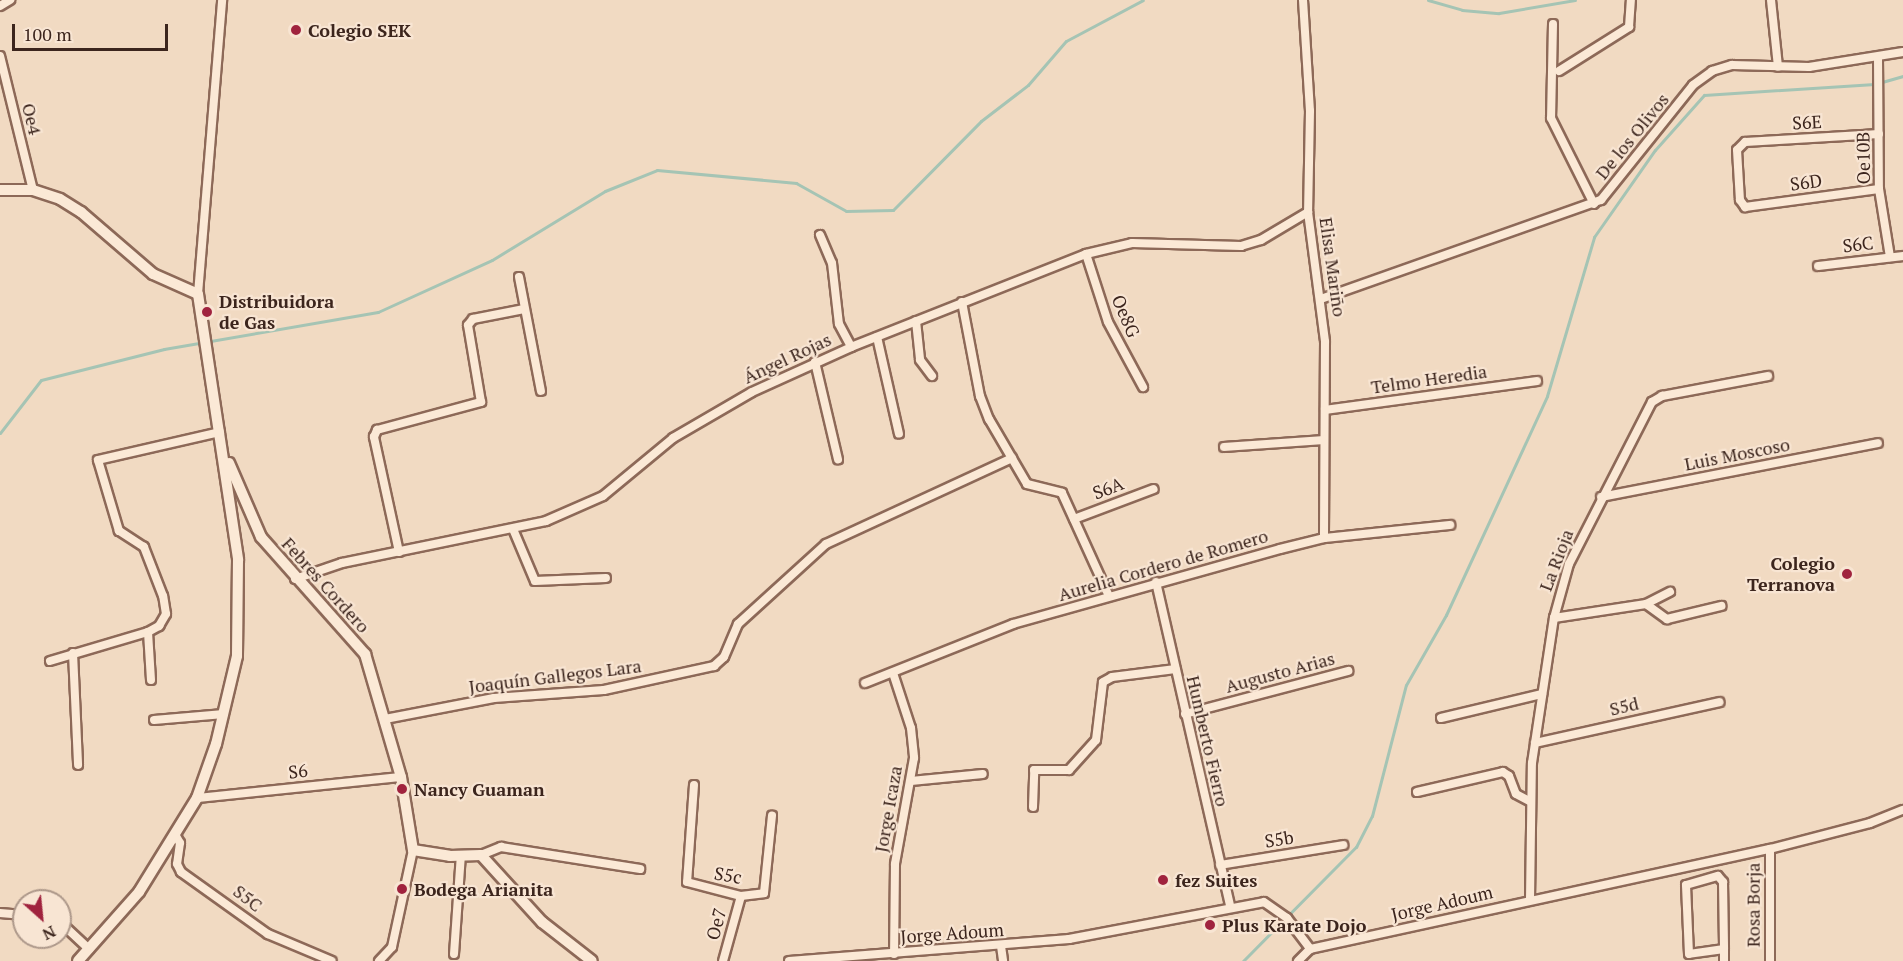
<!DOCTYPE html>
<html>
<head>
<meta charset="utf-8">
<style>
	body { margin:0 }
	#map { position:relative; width:1903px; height:961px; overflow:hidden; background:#f1dac2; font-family:"PT Serif",serif }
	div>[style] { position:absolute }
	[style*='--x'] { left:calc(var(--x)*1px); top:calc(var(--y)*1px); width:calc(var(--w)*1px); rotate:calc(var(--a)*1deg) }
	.stream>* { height:3px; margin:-1.5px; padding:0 1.5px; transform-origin:1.5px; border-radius:1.5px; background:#a5c4b4 }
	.roads { filter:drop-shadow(2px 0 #8d6958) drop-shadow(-2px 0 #8d6958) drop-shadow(0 2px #8d6958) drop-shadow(0 -2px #8d6958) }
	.minor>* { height:8px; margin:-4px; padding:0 4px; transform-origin:4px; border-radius:4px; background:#fbe9d6 }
	.tertiary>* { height:10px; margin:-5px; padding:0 5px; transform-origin:5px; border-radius:5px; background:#fbe9d6 }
	.dots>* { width:16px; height:16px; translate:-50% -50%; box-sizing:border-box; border:3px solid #f8e5d3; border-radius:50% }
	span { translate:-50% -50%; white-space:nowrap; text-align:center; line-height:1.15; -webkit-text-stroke:4.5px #f8e5d3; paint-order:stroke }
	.poi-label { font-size:18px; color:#3c251d; font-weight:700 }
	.left { translate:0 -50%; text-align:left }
	.right { translate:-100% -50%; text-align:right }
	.street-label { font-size:18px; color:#3c251d }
	.north { position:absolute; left:12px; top:889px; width:60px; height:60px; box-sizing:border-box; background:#f8e5d3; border:2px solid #ad988a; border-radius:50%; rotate:153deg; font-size:16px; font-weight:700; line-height:24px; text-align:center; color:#3c251d }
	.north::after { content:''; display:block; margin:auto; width:21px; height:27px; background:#a0233e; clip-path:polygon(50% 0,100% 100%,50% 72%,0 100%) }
	.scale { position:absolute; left:12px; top:24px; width:156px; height:27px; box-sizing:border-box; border:3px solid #3c251d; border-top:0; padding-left:8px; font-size:18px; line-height:21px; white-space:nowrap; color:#3c251d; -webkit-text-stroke:4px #f8e5d3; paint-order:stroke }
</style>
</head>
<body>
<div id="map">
	<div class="stream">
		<i style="--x:1428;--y:0;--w:35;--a:16"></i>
		<i style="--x:1462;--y:10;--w:37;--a:5"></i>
		<i style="--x:1499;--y:13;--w:77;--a:-9.7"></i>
		<i style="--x:0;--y:433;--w:67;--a:-52.3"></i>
		<i style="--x:41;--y:380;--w:127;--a:-14.1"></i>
		<i style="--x:164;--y:349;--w:217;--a:-9.8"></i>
		<i style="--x:378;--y:312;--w:125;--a:-24.5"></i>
		<i style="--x:492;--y:260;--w:132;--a:-31.4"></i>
		<i style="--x:605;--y:191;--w:56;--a:-22"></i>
		<i style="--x:657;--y:170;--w:140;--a:5.3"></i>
		<i style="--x:796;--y:183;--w:57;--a:29.2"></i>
		<i style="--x:846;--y:211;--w:47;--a:-1.2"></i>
		<i style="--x:893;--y:210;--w:125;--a:-45.3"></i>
		<i style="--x:981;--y:121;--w:59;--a:-37.5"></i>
		<i style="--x:1028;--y:85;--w:58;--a:-49.2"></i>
		<i style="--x:1066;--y:41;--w:87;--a:-28"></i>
		<i style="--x:1243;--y:961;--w:161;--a:-45.3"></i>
		<i style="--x:1356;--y:847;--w:35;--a:-63"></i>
		<i style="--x:1372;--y:816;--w:135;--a:-75.5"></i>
		<i style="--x:1406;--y:685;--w:81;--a:-60.3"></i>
		<i style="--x:1446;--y:615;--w:241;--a:-65.2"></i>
		<i style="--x:1547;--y:396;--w:166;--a:-73.5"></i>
		<i style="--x:1594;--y:237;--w:106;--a:-55"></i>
		<i style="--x:1655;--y:150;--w:74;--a:-48.3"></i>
		<i style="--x:1704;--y:95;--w:171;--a:-3.7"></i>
		<i style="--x:1875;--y:84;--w:29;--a:-16"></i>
	</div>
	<div class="roads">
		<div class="minor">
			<i style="--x:1303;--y:0;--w:111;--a:86.4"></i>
			<i style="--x:1310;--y:111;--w:101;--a:91.1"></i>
			<i style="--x:1308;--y:212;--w:131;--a:82.5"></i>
			<i style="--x:1325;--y:342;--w:196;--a:90.3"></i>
			<i style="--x:1771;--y:0;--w:67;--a:84"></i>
			<i style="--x:0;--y:6;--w:12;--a:-31"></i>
			<i style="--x:1553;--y:24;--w:94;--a:91.2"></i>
			<i style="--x:1551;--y:118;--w:96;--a:63.4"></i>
			<i style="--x:0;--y:56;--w:138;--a:76.2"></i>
			<i style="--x:1878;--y:58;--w:131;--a:89.6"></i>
			<i style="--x:1879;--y:189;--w:69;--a:80.8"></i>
			<i style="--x:1559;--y:71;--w:83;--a:-32.2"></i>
			<i style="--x:1629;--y:27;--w:27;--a:-86"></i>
			<i style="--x:1879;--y:134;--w:134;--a:176.6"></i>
			<i style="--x:1745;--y:142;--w:11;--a:135"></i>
			<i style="--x:1737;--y:150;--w:50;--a:86.6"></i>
			<i style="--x:1740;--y:200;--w:9;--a:54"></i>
			<i style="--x:1745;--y:207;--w:135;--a:-7.7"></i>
			<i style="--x:820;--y:235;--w:30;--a:67"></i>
			<i style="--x:832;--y:263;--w:61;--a:83.5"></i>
			<i style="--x:839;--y:324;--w:26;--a:62"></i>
			<i style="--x:1086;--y:254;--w:71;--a:72.1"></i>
			<i style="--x:1108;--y:322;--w:74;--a:61.7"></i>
			<i style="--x:1818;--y:266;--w:86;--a:-6.7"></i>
			<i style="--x:519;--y:277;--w:116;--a:79.1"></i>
			<i style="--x:198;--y:294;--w:295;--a:-85.3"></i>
			<i style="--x:1321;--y:299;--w:297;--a:-19.5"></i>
			<i style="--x:1601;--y:200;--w:147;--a:-51.3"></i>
			<i style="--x:1693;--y:85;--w:24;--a:-36"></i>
			<i style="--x:1712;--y:71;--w:21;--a:-17"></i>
			<i style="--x:1732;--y:65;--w:77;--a:1.5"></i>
			<i style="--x:1809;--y:67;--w:95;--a:-9.1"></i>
			<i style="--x:962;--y:302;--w:96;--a:79.2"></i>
			<i style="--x:980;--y:396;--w:25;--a:69"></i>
			<i style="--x:989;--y:419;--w:75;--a:59.7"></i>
			<i style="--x:1027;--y:484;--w:36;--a:14"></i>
			<i style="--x:1062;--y:493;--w:113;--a:65.5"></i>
			<i style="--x:916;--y:321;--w:39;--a:84"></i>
			<i style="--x:920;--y:360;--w:20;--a:53"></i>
			<i style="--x:877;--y:337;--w:99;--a:77.2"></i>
			<i style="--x:815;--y:362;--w:100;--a:76.7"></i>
			<i style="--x:1325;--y:410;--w:214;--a:-7.8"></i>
			<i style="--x:1224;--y:447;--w:100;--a:-4"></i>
			<i style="--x:1601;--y:497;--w:282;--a:-11"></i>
			<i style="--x:1074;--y:519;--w:85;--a:-20.6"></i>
			<i style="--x:513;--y:529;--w:56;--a:67.1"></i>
			<i style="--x:535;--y:581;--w:71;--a:-2.4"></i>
			<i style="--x:399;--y:552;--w:118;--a:-102.3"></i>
			<i style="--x:374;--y:437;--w:8;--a:-67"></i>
			<i style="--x:377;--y:430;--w:108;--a:-15.1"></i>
			<i style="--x:481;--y:402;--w:78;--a:-99.6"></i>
			<i style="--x:468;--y:325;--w:8;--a:-50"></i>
			<i style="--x:473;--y:319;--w:52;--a:-11.1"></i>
			<i style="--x:295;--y:579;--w:50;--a:-18.8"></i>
			<i style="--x:342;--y:563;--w:208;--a:-11.6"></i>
			<i style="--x:546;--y:521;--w:62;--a:-23.7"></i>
			<i style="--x:603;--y:496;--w:91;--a:-39.6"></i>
			<i style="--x:673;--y:438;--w:91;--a:-30.2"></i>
			<i style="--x:752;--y:392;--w:109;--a:-24.4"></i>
			<i style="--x:851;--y:347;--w:253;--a:-21.6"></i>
			<i style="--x:1086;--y:254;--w:47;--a:-13.4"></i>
			<i style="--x:1132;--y:243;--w:109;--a:1.6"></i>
			<i style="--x:1241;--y:246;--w:21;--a:-17"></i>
			<i style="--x:1261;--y:240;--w:55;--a:-30.8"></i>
			<i style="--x:1156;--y:582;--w:332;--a:77.1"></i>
			<i style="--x:1646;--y:604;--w:26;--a:36"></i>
			<i style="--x:1667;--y:619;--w:56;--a:-13.5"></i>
			<i style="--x:1554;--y:618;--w:93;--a:-8.7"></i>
			<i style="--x:1646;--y:604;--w:27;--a:-27"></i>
			<i style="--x:73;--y:653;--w:112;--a:87.4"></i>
			<i style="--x:50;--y:661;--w:102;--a:-16.5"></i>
			<i style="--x:893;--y:673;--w:58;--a:71.9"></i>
			<i style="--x:911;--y:728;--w:30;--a:84"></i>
			<i style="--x:914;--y:758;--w:108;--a:100.2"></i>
			<i style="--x:895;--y:864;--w:90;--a:90.6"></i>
			<i style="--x:151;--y:680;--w:48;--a:-93.6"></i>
			<i style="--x:148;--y:632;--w:13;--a:-29"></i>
			<i style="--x:159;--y:626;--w:14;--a:-60"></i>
			<i style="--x:166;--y:614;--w:18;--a:-99"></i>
			<i style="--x:163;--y:596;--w:53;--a:-111.2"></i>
			<i style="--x:144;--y:547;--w:30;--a:-147"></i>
			<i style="--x:119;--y:531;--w:74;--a:-106.5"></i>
			<i style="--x:98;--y:460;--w:125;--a:-12.9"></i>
			<i style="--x:865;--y:683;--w:159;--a:-21.7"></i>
			<i style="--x:1013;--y:624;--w:277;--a:-15.7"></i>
			<i style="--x:1280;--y:549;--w:45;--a:-14"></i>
			<i style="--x:1324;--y:538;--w:127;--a:-5.9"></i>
			<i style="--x:1185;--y:714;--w:169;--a:-14.8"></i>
			<i style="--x:1441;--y:718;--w:104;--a:-13.4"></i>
			<i style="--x:385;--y:719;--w:111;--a:-10.9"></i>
			<i style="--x:494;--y:698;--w:110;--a:-4.2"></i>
			<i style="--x:604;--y:690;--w:113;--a:-12.3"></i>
			<i style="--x:714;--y:666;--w:13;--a:-42"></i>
			<i style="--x:724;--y:657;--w:36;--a:-67"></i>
			<i style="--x:738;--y:624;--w:119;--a:-42.3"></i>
			<i style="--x:826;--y:544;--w:205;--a:-24.8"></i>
			<i style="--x:154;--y:720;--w:70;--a:-4.9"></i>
			<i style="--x:1535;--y:743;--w:189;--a:-12.5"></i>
			<i style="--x:911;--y:781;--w:72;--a:-5.6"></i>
			<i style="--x:694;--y:785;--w:97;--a:94.1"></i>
			<i style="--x:687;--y:882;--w:56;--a:14.5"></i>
			<i style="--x:741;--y:896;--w:23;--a:-7"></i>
			<i style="--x:764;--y:893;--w:78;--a:-84.1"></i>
			<i style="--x:1417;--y:792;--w:88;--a:-13.1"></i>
			<i style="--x:1503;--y:772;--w:7;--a:34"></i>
			<i style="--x:1509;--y:776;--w:19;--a:69"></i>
			<i style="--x:1516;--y:794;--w:15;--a:28"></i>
			<i style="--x:197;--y:798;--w:205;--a:-5.9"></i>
			<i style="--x:1033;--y:807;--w:37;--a:-88"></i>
			<i style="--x:1034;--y:770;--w:35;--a:0"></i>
			<i style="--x:1069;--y:770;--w:40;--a:-48"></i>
			<i style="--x:1096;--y:740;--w:58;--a:-83.1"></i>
			<i style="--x:1103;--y:682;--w:10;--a:-29"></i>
			<i style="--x:1112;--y:677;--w:64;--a:-7.2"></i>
			<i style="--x:176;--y:836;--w:8;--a:60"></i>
			<i style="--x:180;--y:843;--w:21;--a:98"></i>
			<i style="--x:177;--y:864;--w:9;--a:63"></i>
			<i style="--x:181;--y:872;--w:107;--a:35.5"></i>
			<i style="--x:268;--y:934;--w:69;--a:22.9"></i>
			<i style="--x:481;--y:855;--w:22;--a:-22"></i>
			<i style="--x:501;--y:847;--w:141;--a:9"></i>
			<i style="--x:1220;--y:865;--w:125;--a:-9.2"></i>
			<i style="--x:1718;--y:876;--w:8;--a:50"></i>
			<i style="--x:1723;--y:882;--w:67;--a:89.1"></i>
			<i style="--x:1724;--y:949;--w:35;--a:172"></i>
			<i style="--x:1689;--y:954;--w:69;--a:-92.5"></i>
			<i style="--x:1686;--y:885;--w:33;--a:-16"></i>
			<i style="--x:1530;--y:900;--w:137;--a:-89.2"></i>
			<i style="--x:1532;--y:763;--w:147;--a:-81.4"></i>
			<i style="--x:1554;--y:618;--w:56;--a:-74.5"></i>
			<i style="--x:1569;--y:564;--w:182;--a:-62.9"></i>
			<i style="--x:1652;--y:402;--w:12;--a:-31"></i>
			<i style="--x:1662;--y:396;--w:108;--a:-10.7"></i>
			<i style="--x:0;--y:913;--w:24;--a:5"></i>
			<i style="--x:60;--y:922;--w:40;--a:43"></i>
			<i style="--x:1001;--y:946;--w:15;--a:82"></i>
			<i style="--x:1724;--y:949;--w:12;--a:90"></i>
			<i style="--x:454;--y:954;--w:99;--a:-86"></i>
			<i style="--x:379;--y:961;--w:19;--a:-47"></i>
			<i style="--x:392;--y:947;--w:99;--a:-77.8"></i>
			<i style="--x:723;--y:961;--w:67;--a:-74.5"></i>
			<i style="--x:789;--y:961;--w:281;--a:-4.5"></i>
			<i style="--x:1069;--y:939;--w:198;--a:-10.7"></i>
			<i style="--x:1264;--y:902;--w:28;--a:35"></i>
			<i style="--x:1287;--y:918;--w:39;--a:53"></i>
			<i style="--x:1298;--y:961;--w:17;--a:-45"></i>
			<i style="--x:1310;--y:949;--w:471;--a:-12.3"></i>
			<i style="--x:1770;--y:849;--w:103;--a:-14.6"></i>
			<i style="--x:1870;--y:823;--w:35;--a:-22"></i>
			<i style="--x:1770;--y:961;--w:112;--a:-90"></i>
		</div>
		<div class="tertiary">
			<i style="--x:0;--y:190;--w:33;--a:0"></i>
			<i style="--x:33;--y:190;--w:28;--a:18"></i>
			<i style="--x:60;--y:199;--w:25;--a:32"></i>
			<i style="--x:81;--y:212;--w:95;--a:40.7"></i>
			<i style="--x:153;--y:274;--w:49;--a:24"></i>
			<i style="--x:198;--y:294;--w:269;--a:81.4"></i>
			<i style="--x:238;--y:560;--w:96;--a:90.6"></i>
			<i style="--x:237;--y:656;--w:90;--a:103.4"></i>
			<i style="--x:216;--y:744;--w:57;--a:109.4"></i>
			<i style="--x:197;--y:798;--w:110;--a:121.7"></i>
			<i style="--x:139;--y:892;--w:92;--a:131.5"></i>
			<i style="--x:229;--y:463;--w:81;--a:66.6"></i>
			<i style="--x:261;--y:537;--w:157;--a:48.4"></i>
			<i style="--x:365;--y:654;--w:128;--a:73.7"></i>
			<i style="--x:401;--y:777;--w:74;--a:80.7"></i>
			<i style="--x:413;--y:850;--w:37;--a:9"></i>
			<i style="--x:450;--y:856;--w:31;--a:-2"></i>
			<i style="--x:481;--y:855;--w:91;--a:47.7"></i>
			<i style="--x:542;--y:922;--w:63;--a:38"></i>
		</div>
	</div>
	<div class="dots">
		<i style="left:296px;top:30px;background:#a0233e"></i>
		<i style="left:207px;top:312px;background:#a0233e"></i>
		<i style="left:1847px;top:574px;background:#a0233e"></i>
		<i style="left:402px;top:789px;background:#a0233e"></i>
		<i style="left:1163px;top:880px;background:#a0233e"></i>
		<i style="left:402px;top:889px;background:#a0233e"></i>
		<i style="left:1210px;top:925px;background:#a0233e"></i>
	</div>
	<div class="poi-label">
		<span class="left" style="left:308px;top:30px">Colegio SEK</span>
		<span class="left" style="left:219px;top:312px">Distribuidora<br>de Gas</span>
		<span class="right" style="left:1835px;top:574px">Colegio<br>Terranova</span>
		<span class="left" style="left:414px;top:789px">Nancy Guaman</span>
		<span class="left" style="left:1175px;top:880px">fez Suites</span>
		<span class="left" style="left:414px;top:889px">Bodega Arianita</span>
		<span class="left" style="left:1222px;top:925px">Plus Karate Dojo</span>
	</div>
	<div class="street-label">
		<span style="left:32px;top:119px;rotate:76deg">Oe4</span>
		<span style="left:1807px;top:122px;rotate:-3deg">S6E</span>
		<span style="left:1632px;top:136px;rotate:-51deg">De los Olivos</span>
		<span style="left:1863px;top:158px;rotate:-91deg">Oe10B</span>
		<span style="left:1806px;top:182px;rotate:-8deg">S6D</span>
		<span style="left:1858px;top:244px;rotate:-7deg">S6C</span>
		<span style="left:1333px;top:267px;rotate:82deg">Elisa Mariño</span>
		<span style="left:1126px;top:316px;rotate:67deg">Oe8G</span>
		<span style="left:787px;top:358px;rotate:-25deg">Ángel Rojas</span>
		<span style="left:1429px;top:379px;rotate:-8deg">Telmo Heredia</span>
		<span style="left:1737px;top:454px;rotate:-11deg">Luis Moscoso</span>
		<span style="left:1108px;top:488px;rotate:-21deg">S6A</span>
		<span style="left:1556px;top:560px;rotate:-69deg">La Rioja</span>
		<span style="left:1163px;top:565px;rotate:-16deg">Aurelia Cordero de Romero</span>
		<span style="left:326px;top:585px;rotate:48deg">Febres Cordero</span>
		<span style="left:1280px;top:672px;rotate:-15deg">Augusto Arias</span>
		<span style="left:555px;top:676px;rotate:-7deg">Joaquín Gallegos Lara</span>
		<span style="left:1624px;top:706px;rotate:-13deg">S5d</span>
		<span style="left:1208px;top:741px;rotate:77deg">Humberto Fierro</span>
		<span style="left:298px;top:771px;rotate:-6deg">S6</span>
		<span style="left:888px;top:809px;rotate:-80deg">Jorge Icaza</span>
		<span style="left:1279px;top:839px;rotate:-9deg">S5b</span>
		<span style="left:728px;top:875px;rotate:10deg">S5c</span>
		<span style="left:248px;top:898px;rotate:38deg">S5C</span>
		<span style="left:1442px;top:903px;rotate:-13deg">Jorge Adoum</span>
		<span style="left:1753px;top:905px;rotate:-90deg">Rosa Borja</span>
		<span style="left:716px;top:924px;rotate:-75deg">Oe7</span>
		<span style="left:952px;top:933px;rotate:-4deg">Jorge Adoum</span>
	</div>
	<div class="north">N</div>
	<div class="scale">100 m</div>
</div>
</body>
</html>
